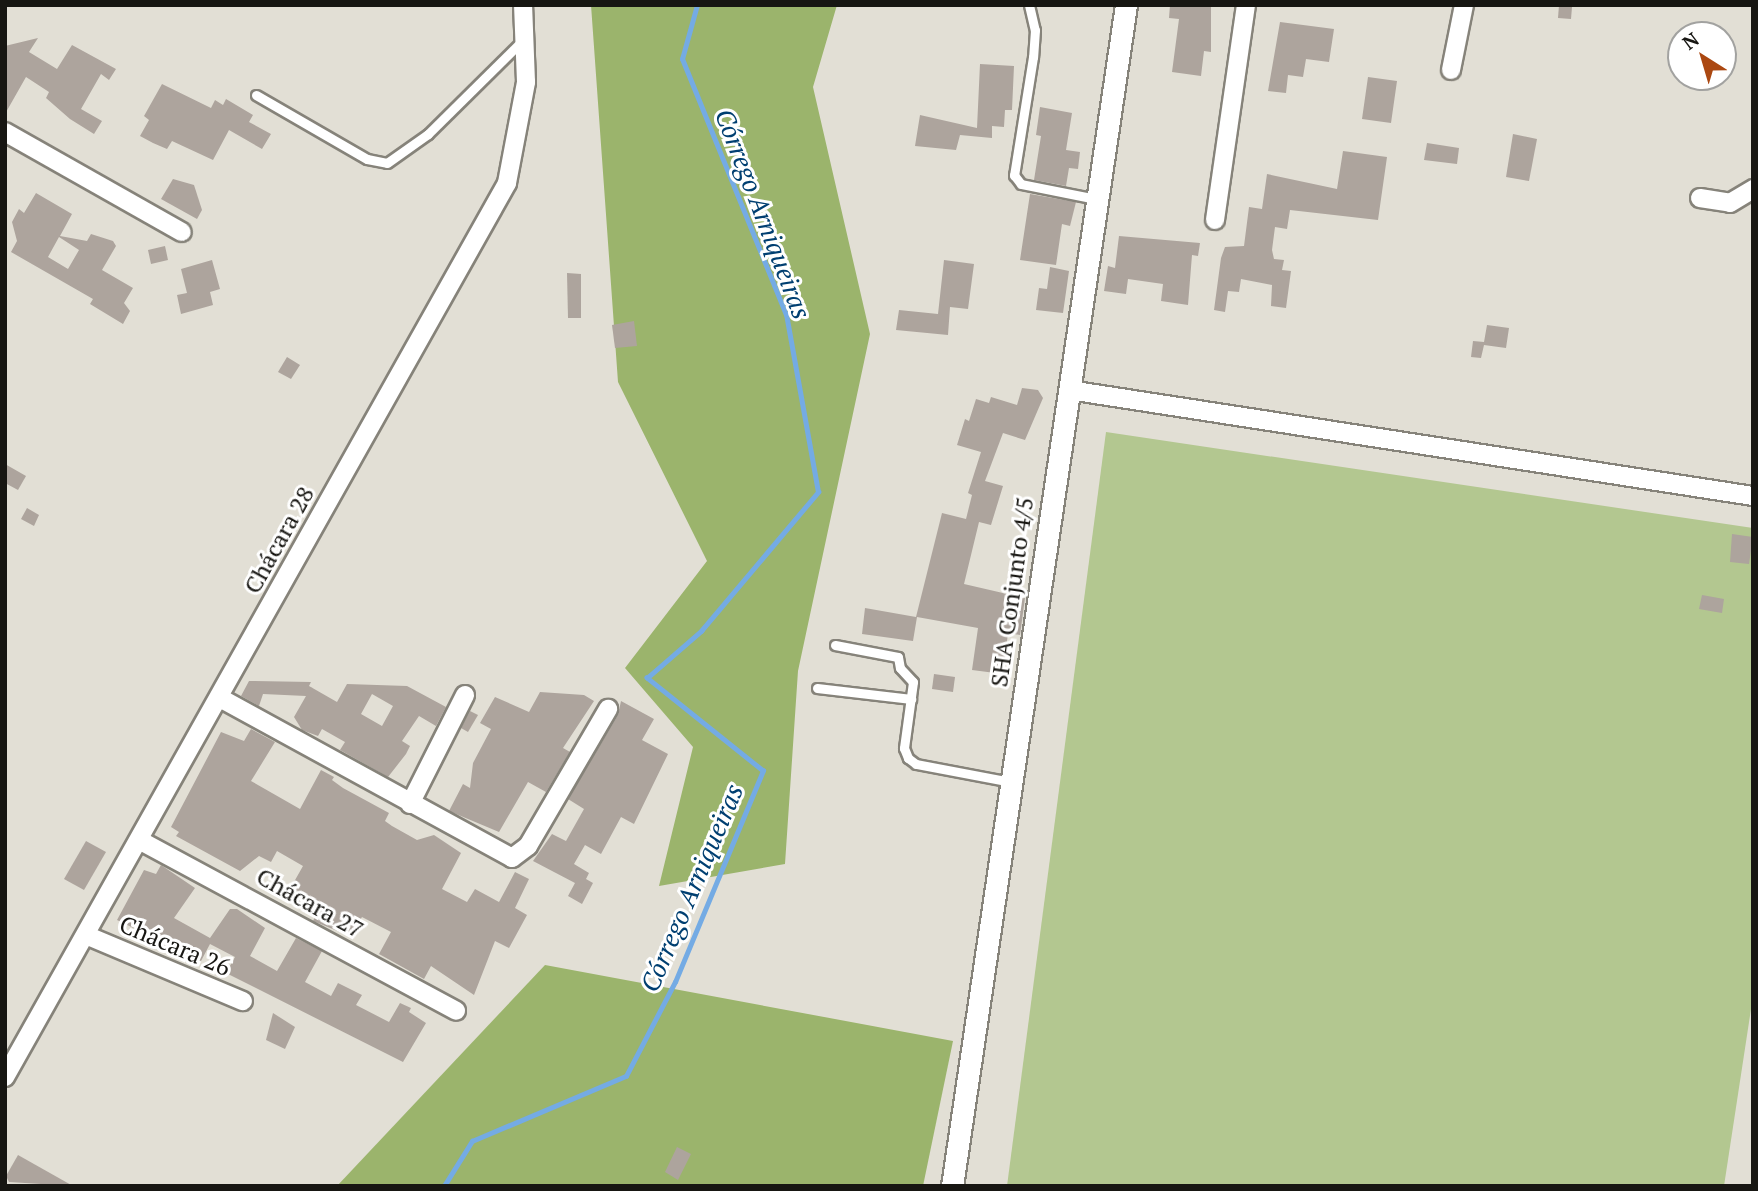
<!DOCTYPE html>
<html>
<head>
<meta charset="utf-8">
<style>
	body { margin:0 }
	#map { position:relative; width:1758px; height:1191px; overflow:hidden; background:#e2dfd5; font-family:"PT Serif",serif }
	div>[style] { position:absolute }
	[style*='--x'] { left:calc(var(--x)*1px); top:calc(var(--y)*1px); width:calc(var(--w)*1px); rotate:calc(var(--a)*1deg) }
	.green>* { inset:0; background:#b3c790 }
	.forest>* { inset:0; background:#9bb46c }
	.stream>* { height:4.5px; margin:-2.25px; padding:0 2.25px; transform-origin:2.25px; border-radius:2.25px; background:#74abe4 }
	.building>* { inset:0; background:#ada49d }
	.roads { filter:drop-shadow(2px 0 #86837a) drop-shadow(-2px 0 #86837a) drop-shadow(0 2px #86837a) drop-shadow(0 -2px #86837a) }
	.service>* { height:9px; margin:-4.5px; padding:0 4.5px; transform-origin:4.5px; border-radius:4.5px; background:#fff }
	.minor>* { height:18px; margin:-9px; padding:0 9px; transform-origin:9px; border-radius:9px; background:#fff }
	.tertiary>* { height:21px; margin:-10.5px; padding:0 10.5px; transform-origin:10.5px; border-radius:10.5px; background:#fff }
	span { translate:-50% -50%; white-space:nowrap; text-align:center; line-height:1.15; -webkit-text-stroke:6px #fff; paint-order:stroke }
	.street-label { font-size:24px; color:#171612 }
	.water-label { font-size:26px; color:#003f71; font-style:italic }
	.frame { position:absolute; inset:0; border:7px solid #171612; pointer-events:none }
	.north { position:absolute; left:1667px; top:21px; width:70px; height:70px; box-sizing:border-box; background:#fff; border:2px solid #a2a2a0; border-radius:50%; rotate:323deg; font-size:19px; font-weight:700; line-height:28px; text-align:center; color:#171612 }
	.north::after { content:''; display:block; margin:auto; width:24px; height:32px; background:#ab4811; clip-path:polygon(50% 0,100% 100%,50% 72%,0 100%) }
</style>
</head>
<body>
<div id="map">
	<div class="green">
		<i style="clip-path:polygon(1106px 432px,1753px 528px,1753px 996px,1724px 1186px,1007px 1186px)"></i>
	</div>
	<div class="forest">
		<i style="clip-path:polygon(591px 5px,837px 5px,813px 87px,870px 334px,798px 671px,785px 864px,659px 886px,693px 747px,625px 668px,707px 561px,618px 382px)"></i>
		<i style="clip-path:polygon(545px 965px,953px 1041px,923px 1186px,337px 1186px)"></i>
	</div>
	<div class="stream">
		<i style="--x:444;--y:1186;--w:53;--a:-58.1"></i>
		<i style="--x:472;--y:1141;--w:167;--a:-22.9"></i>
		<i style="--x:626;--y:1076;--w:106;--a:-62.5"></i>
		<i style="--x:675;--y:982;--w:229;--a:-67.4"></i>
		<i style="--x:763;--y:771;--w:149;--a:-141.3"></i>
		<i style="--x:647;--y:678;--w:72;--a:-41"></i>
		<i style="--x:701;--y:631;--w:182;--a:-49.9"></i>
		<i style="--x:818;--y:492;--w:180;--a:-100.2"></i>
		<i style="--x:786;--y:315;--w:276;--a:-112.1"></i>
		<i style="--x:682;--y:59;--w:56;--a:-74.5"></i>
	</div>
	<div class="building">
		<i style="clip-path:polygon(1170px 5px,1211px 5px,1211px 52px,1204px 51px,1201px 76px,1172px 72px,1179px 19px,1169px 18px)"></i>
		<i style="clip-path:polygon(1559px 5px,1572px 7px,1571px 19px,1558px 18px)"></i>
		<i style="clip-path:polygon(1280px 22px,1334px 29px,1329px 62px,1306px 59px,1303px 77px,1288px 75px,1286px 93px,1268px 91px)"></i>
		<i style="clip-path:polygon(38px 38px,29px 52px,57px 69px,72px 45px,116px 69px,109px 80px,101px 74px,81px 109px,102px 121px,94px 134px,70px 119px,46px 98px,49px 92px,26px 77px,5px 114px,5px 46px)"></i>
		<i style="clip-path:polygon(980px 64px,1014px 66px,1012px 110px,1005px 110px,1004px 127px,992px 126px,992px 138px,960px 135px,956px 150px,915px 146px,920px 115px,977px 128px)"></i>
		<i style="clip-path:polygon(1368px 77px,1397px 81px,1391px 123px,1362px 119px)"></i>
		<i style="clip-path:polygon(162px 84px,211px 108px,215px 100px,223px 105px,226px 99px,253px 115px,249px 122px,271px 134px,262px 149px,229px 130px,213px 160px,172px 141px,167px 149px,153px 143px,140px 136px,149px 120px,144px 116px)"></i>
		<i style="clip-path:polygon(1040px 107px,1072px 113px,1066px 150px,1080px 152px,1078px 169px,1069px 168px,1066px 186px,1034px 180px,1041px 136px,1036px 135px)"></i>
		<i style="clip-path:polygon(1513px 134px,1537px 139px,1529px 181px,1506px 177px)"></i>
		<i style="clip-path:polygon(1427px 143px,1459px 148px,1457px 164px,1424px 160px)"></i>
		<i style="clip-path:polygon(1343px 151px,1387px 157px,1378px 220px,1290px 210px,1287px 229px,1275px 227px,1272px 250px,1274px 259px,1284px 260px,1282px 270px,1291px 271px,1286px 308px,1271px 306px,1272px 285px,1241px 279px,1239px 292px,1228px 291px,1225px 312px,1214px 310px,1221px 258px,1225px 247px,1244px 246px,1249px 207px,1262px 209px,1267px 174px,1337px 189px)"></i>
		<i style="clip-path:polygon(173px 179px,194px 185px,202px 210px,197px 219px,161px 199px)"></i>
		<i style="clip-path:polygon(evenodd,36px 193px,72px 214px,60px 236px,87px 241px,91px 234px,113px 241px,116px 246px,102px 270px,133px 288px,124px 303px,130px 311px,123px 324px,90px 304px,93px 299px,11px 252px,17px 241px,12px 222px,19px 209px,24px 213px,36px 193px,59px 237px,79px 250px,68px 269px,48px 257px,59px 237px)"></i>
		<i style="clip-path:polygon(1030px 194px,1076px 202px,1070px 226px,1062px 224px,1056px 265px,1020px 260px)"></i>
		<i style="clip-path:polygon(1119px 236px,1200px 243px,1198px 256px,1192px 255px,1188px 305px,1161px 301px,1163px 284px,1128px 279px,1126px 294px,1104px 291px,1108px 266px,1115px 268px)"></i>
		<i style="clip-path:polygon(165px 246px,168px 260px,151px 264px,148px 250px)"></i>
		<i style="clip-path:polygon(212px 260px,220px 289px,210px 292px,213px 305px,181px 314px,177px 295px,187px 293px,181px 269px)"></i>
		<i style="clip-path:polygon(944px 260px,974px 264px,968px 309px,950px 307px,948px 335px,896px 330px,899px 310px,938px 314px)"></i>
		<i style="clip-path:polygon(1050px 267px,1069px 271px,1063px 313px,1036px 310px,1039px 288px,1047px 289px)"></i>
		<i style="clip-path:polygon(567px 273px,581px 274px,581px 318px,568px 318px)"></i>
		<i style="clip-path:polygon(634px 321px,637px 346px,615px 348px,612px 325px)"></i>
		<i style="clip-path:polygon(1487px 325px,1509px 328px,1506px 348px,1484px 345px,1481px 358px,1471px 357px,1473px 341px,1484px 342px)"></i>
		<i style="clip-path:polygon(287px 357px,300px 365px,291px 379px,278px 372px)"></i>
		<i style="clip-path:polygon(1022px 388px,1038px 390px,1043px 398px,1025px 440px,1003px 433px,985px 481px,1003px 486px,991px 525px,979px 522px,964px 584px,1025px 598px,1020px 635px,1008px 633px,1003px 674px,972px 670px,978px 628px,917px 617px,913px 641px,862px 634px,865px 608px,916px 617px,942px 513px,966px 519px,972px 495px,968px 493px,981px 452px,957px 445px,965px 419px,969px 421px,976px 399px,989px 403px,991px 397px,1017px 405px)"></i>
		<i style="clip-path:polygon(5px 464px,26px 476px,18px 490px,5px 483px)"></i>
		<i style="clip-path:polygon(27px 508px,39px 515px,34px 526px,21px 519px)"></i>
		<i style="clip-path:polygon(1732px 534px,1753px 537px,1749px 564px,1730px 562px)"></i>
		<i style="clip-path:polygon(1702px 595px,1724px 599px,1722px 613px,1699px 609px)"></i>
		<i style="clip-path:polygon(934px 674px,955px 677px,953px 692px,932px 689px)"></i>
		<i style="clip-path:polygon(evenodd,249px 681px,311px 682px,309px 686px,337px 702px,347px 684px,407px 686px,446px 707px,436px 726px,419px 716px,402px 741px,410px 746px,406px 754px,388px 777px,340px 750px,345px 742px,322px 729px,318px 736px,302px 730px,294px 717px,306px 696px,263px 694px,259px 706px,241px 696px,249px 681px,372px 694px,393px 706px,382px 726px,361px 714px,372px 694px)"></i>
		<i style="clip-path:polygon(540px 692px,584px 695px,594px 701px,563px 748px,570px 752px,546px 792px,528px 782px,499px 832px,449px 811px,463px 784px,470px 788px,473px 763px,491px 729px,480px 723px,495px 697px,529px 712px)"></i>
		<i style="clip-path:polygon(621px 701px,654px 719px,642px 740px,668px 754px,634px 824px,621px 817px,601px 854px,585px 845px,574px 864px,589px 873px,586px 879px,593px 883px,582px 904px,568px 896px,575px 883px,533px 861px,552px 834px,566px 841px,584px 809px,568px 799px,618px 715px)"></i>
		<i style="clip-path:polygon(470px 711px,478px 715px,468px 732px,461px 728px)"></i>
		<i style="clip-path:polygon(251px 729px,275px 742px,251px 781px,300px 809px,321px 770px,334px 777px,332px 780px,343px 788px,389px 813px,385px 821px,392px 826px,417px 840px,434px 835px,461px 853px,442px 889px,467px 902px,475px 889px,499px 902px,515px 872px,529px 879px,515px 908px,527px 915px,509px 948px,495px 941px,474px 995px,431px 966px,424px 979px,379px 954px,391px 932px,362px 917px,352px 932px,345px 934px,313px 921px,317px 913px,286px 896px,303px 866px,277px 851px,271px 862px,259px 856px,240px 871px,176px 836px,179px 832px,171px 827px,221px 732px,244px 741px)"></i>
		<i style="clip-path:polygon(86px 841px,106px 852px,84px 890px,64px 879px)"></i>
		<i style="clip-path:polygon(161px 865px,195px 888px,174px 918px,210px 938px,230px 909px,237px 909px,265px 928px,250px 956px,277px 971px,296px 938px,322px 951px,305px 982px,331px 996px,338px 983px,362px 995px,356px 1005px,389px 1022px,400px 1003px,411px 1008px,409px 1012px,426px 1023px,403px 1062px,226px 973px,235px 957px,210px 944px,201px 961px,117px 920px,144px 870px,156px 874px)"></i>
		<i style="clip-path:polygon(273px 1013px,295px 1027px,285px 1049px,266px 1040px)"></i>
		<i style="clip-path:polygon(677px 1147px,691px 1154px,678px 1180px,665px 1172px)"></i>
		<i style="clip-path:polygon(18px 1155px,73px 1186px,9px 1182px,6px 1176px)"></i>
	</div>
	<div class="roads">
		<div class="service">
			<i style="--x:1029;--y:5;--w:26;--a:77"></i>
			<i style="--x:1035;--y:30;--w:27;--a:94"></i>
			<i style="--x:1033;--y:57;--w:120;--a:99.1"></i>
			<i style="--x:1014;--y:175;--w:11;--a:52"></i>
			<i style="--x:1021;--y:184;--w:76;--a:11.3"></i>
			<i style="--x:256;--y:95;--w:128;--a:30"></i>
			<i style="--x:367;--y:159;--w:20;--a:11"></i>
			<i style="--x:387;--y:163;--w:50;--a:-35.3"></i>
			<i style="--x:428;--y:134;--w:135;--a:-44.7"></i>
			<i style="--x:835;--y:645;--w:64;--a:10.8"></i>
			<i style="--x:898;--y:657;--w:11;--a:80"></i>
			<i style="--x:900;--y:668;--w:19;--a:47"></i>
			<i style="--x:913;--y:682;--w:67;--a:97.8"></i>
			<i style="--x:904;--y:748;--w:11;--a:68"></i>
			<i style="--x:908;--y:758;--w:10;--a:37"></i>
			<i style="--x:916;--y:764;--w:97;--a:10.7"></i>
			<i style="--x:817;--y:688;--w:95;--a:6.7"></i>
		</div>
		<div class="minor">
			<i style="--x:1451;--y:70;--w:66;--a:-78.7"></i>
			<i style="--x:5;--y:132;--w:203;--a:29.5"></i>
			<i style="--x:1700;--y:198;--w:30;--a:9"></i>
			<i style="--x:1730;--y:203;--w:27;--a:-31"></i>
			<i style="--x:1215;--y:220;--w:217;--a:-81.8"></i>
			<i style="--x:1069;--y:390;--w:692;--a:8.81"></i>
			<i style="--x:220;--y:698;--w:333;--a:28.7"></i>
			<i style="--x:512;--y:858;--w:20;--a:-37"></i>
			<i style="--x:528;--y:846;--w:159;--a:-59.7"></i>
			<i style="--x:410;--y:804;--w:122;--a:-63.2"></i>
			<i style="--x:139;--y:840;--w:360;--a:28.3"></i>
			<i style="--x:88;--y:936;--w:168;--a:22.8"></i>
			<i style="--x:5;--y:1077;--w:1025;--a:-60.68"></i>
			<i style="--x:507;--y:183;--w:103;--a:-79.3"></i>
			<i style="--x:526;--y:82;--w:77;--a:-92.2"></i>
		</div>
		<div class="tertiary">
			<i style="--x:952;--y:1186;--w:1194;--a:-81.62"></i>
		</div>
	</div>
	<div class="street-label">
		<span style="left:279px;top:540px;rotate:-61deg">Chácara 28</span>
		<span style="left:1012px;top:592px;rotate:-82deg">SHA Conjunto 4/5</span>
		<span style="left:310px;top:903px;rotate:29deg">Chácara 27</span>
		<span style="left:175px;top:946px;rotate:23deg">Chácara 26</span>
	</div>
	<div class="water-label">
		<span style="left:763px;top:214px;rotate:69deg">Córrego Arniqueiras</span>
		<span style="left:692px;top:888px;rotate:-67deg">Córrego Arniqueiras</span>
	</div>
	<div class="frame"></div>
	<div class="north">N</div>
</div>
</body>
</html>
